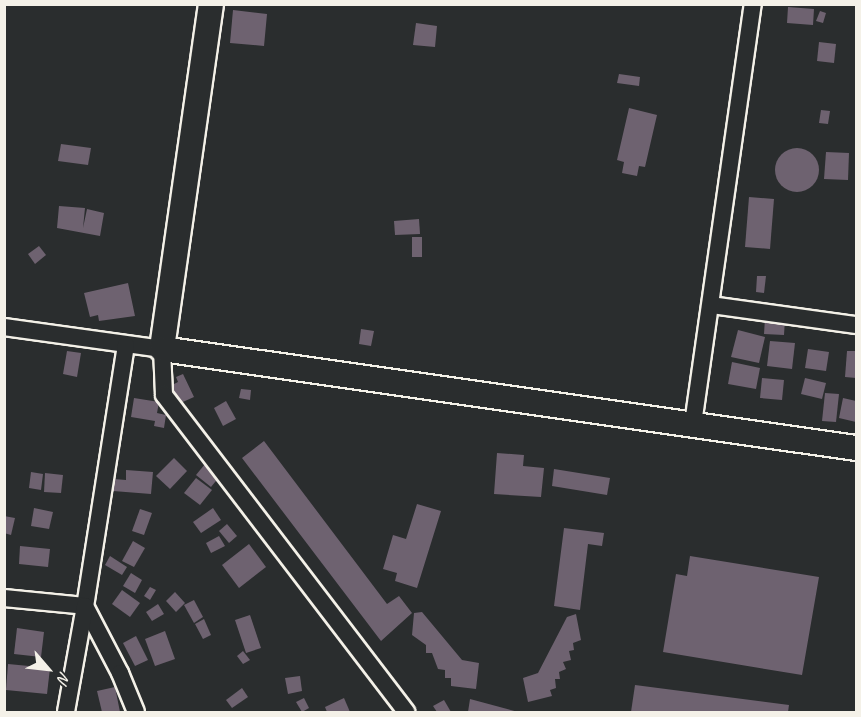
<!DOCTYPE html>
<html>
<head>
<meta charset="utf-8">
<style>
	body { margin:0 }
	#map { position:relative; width:861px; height:717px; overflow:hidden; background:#2a2d2e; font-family:Caveat,sans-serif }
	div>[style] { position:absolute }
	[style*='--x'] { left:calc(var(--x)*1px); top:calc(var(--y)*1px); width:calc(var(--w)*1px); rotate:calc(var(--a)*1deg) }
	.building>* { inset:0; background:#6e6270 }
	.round { border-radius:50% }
	.roads { filter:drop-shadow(2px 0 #f4f1e8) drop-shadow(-2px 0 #f4f1e8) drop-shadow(0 2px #f4f1e8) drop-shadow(0 -2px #f4f1e8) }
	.street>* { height:16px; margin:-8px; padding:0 8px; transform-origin:8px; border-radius:8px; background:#2a2d2e }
	.secondary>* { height:24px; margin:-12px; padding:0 12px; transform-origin:12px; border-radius:12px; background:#2a2d2e }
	span { translate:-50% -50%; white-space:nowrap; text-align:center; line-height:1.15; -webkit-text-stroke:4.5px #2a2d2e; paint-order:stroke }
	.frame { position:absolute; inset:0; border:6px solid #f4f1e8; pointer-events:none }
	.north { position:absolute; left:18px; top:639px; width:60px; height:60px; -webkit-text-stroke:4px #2a2d2e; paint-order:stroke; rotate:118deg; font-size:16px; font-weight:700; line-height:24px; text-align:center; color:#f4f1e8 }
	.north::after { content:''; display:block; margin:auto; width:21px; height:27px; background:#f4f1e8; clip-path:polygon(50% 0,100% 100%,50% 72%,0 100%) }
</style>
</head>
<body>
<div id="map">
	<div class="building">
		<i style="clip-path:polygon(788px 7px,814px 9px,813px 25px,787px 23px)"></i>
		<i style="clip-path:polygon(233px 10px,267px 14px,264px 46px,230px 43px)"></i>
		<i style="clip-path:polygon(820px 11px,826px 13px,823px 23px,816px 21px)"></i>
		<i style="clip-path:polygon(416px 23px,437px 26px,435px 47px,413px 45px)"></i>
		<i style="clip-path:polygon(819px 42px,836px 44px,834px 63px,817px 61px)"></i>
		<i style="clip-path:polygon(619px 74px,640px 77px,639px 86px,617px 83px)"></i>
		<i style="clip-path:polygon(629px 108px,657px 115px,645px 167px,639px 166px,637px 176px,622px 173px,624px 162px,617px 160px)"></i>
		<i style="clip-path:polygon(821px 110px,830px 111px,828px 124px,819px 123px)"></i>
		<i style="clip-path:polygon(61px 144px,91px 148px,88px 165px,58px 161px)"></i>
		<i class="round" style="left:775px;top:148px;width:44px;height:44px"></i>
		<i style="clip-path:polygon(826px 152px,849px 153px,848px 180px,824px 179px)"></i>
		<i style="clip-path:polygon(749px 197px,774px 199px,770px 249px,745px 247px)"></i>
		<i style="clip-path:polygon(59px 206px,85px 208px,83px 228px,87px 209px,104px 213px,100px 236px,57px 228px)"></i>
		<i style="clip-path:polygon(419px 219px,420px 234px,395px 235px,394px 221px)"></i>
		<i style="clip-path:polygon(412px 237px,422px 237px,422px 257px,412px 257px)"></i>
		<i style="clip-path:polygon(39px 246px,46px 255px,35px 264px,28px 254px)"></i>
		<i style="clip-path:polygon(757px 276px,766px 276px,764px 293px,756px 292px)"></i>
		<i style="clip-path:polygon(128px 283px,135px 316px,99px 321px,98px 315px,90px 317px,84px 293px)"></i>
		<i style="clip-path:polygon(765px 318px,785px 319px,784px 335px,764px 334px)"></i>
		<i style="clip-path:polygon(361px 329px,374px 331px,371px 346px,359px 344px)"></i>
		<i style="clip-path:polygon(738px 330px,765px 337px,759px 363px,731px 357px)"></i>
		<i style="clip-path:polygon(770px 341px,795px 343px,792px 369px,767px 366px)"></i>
		<i style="clip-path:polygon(808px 349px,829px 352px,826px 371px,805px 368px)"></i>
		<i style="clip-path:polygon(67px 351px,81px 353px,77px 377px,63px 374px)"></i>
		<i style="clip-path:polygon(847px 351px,856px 351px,856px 378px,845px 377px)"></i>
		<i style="clip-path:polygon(732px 362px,760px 368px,756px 389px,728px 384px)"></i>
		<i style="clip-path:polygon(183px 374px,194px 397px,176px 405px,168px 387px,178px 382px,176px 377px)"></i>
		<i style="clip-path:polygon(762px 378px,784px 380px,782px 400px,760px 398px)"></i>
		<i style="clip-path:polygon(805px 378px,826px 383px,822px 399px,801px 394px)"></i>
		<i style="clip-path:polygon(241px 389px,251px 390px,250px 400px,239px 398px)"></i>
		<i style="clip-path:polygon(825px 393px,839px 394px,836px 422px,822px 421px)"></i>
		<i style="clip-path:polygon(134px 398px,159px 402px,157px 413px,166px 415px,164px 428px,154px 426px,155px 421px,131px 417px)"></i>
		<i style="clip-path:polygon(843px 398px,856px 401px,856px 422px,839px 418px)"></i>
		<i style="clip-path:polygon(226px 401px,236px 419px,223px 426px,214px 408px)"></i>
		<i style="clip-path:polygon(264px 441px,387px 604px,399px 596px,412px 613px,381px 641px,242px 458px)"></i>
		<i style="clip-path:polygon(497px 453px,524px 455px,523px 466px,544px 468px,541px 497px,494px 494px)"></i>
		<i style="clip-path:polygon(174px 458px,187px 471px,170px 489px,156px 476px)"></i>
		<i style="clip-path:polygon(205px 464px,220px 476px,211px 487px,196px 475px)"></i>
		<i style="clip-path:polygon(554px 469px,610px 478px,607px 495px,552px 486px)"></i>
		<i style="clip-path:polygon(126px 470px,153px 472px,151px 494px,113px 491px,114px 479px,126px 480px)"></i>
		<i style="clip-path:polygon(31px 472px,43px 474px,41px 490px,29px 488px)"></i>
		<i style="clip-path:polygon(45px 473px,63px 475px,61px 493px,44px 492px)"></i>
		<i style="clip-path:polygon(196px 478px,212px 490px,200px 505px,184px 493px)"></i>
		<i style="clip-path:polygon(417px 504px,441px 511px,417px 588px,395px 581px,397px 573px,383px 569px,393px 535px,406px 539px)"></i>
		<i style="clip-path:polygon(34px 508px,53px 512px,49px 529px,31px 526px)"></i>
		<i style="clip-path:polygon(213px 508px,221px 520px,201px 533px,193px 522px)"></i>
		<i style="clip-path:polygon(140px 509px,152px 513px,144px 535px,132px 531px)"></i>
		<i style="clip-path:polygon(4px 516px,15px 518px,11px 535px,4px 533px)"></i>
		<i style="clip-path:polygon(227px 524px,237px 536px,229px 543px,219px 531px)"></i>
		<i style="clip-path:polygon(564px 528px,604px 533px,602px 546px,588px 544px,580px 610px,554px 606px)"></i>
		<i style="clip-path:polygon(219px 536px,225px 546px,211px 553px,206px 543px)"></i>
		<i style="clip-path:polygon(133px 541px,145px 548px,134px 567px,122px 561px)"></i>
		<i style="clip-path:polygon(249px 544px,266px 567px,239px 588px,222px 565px)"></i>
		<i style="clip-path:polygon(20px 546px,50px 549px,48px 567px,19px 564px)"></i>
		<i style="clip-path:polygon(110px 556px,127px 567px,122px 575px,105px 565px)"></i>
		<i style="clip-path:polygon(690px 556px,819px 577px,802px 675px,663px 652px,676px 574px,687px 576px)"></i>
		<i style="clip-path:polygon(131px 573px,142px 580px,135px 593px,123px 586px)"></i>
		<i style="clip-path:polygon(150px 587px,156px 590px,150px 600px,144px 596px)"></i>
		<i style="clip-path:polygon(122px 590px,140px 603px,130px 617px,112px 604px)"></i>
		<i style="clip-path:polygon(175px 592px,185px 603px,176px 612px,166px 601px)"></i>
		<i style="clip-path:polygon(194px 600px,203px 617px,194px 623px,184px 605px)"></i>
		<i style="clip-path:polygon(158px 604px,164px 614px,152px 621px,146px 612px)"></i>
		<i style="clip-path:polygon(422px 612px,462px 660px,479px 663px,476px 689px,451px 686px,451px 678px,445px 678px,445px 670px,438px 669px,432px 653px,426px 653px,426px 645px,412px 635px,414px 613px)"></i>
		<i style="clip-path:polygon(576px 614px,581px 640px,573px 643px,574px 650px,569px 651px,571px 660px,563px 662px,566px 669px,559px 672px,560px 679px,555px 679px,556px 688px,550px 690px,552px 696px,528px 702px,523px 678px,538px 673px,567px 617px)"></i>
		<i style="clip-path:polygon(250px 615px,261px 648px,246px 653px,235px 620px)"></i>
		<i style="clip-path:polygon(204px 619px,211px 635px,203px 639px,195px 624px)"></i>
		<i style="clip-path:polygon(17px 628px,44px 632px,41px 657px,14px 654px)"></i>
		<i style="clip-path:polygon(165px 631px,175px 659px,155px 666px,145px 639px)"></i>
		<i style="clip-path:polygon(136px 636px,148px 660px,135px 666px,123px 643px)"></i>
		<i style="clip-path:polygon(243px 651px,250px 660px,243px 664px,237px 656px)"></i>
		<i style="clip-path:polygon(8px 664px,50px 668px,47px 694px,6px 690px)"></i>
		<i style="clip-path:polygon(300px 676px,302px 691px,288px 694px,285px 678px)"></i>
		<i style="clip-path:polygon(635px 685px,789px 705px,788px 712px,631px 712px)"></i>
		<i style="clip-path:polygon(115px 687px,120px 712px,102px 712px,97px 691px)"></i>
		<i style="clip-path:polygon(242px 688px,248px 697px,232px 708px,226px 700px)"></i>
		<i style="clip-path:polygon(304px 698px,309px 708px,302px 712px,296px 702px)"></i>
		<i style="clip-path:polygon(344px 698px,350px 712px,327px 712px,325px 707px)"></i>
		<i style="clip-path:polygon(470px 699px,518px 712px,468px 712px)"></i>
		<i style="clip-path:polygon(444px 700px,451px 712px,437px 712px,433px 706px)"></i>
	</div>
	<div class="roads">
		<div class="street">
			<i style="--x:711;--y:305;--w:146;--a:7.9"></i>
			<i style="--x:4;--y:327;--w:160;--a:7.9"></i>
			<i style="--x:162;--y:349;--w:46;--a:87.5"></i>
			<i style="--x:164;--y:395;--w:399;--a:52.6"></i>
			<i style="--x:126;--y:345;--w:264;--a:98.9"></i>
			<i style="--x:85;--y:606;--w:76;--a:62.4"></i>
			<i style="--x:120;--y:673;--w:42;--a:67.7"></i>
			<i style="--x:693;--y:424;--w:424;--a:-81.9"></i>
			<i style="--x:4;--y:598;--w:81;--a:5.6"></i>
			<i style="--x:85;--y:606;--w:108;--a:100.2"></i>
		</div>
		<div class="secondary">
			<i style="--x:211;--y:4;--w:348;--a:98.1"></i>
			<i style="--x:162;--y:349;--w:701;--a:8.12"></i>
		</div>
	</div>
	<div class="frame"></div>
	<div class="north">N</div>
</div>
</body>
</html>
